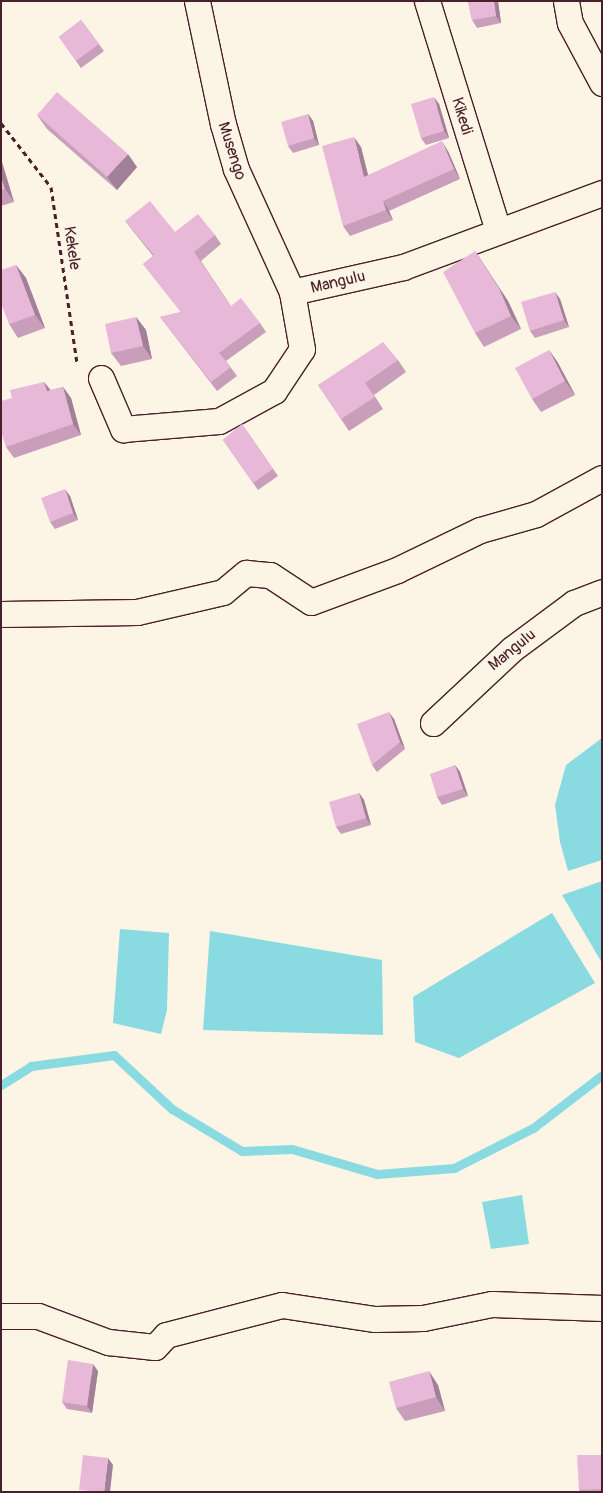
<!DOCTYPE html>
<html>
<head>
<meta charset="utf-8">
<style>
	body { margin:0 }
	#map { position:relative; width:603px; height:1493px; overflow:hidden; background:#fcf5e5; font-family:Pangolin,sans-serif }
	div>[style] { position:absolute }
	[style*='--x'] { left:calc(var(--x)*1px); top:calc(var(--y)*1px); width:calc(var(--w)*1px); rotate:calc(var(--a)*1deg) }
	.water>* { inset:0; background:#89dae1 }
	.stream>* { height:9px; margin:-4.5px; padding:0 4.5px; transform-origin:4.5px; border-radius:4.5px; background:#89dae1 }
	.path>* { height:3px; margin-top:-1.5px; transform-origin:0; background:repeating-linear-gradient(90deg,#4a1f2b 0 5px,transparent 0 9px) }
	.roads { filter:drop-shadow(1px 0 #4a1f2b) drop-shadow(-1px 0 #4a1f2b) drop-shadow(0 1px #4a1f2b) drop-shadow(0 -1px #4a1f2b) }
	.street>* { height:25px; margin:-12.5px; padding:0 12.5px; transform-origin:12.5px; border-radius:12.5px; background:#fcf5e5 }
	.wall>* { inset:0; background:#c89ebb }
	.shaded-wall>* { inset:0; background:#a28198 }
	.building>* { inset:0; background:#e8b8d9 }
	span { translate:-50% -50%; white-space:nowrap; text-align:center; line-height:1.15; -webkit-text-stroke:4.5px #fcf5e5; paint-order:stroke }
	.street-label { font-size:16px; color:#4a1f2b }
	.frame { position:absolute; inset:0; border:2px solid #4a1f2b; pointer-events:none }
</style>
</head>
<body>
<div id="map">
	<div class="water">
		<i style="clip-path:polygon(602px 738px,602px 860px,568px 871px,560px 842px,555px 805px,566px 765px)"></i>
		<i style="clip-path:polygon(602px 881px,602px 963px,562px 895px)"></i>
		<i style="clip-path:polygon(552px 913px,595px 983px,459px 1058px,415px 1042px,413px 997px)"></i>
		<i style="clip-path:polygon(120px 929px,169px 933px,167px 1010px,161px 1034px,113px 1023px)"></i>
		<i style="clip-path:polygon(210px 931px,382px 960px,383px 1035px,203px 1030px)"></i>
		<i style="clip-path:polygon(522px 1195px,529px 1244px,491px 1249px,482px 1202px)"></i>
	</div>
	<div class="stream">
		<i style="--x:1;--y:1085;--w:36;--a:-32"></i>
		<i style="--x:31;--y:1066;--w:84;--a:-7.5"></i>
		<i style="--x:114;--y:1055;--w:79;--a:43"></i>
		<i style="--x:172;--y:1109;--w:82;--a:31"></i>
		<i style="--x:242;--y:1151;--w:50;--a:-2.3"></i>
		<i style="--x:292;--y:1149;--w:89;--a:16.4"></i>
		<i style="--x:377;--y:1174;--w:77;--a:-4.5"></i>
		<i style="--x:454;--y:1168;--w:89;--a:-26.9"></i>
		<i style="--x:533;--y:1128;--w:87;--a:-37.5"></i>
	</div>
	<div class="path">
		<i style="--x:1;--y:123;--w:81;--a:52"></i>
		<i style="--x:51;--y:187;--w:178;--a:81.6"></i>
	</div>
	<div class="roads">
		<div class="street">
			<i style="--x:197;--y:1;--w:126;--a:78.1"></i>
			<i style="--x:223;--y:124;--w:47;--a:73.9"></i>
			<i style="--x:236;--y:169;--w:135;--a:65.5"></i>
			<i style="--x:427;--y:1;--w:240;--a:72.8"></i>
			<i style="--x:566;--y:1;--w:22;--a:80"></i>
			<i style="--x:570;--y:23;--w:68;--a:61.9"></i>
			<i style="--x:101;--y:378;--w:56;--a:66.7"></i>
			<i style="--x:123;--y:429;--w:96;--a:-4.8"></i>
			<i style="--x:219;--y:421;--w:63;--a:-28.6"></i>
			<i style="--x:274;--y:391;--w:50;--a:-56.3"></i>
			<i style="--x:302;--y:349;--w:58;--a:-100"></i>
			<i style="--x:292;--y:292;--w:114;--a:-12.7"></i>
			<i style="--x:403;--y:267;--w:212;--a:-20.4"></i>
			<i style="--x:1;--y:614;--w:136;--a:-0.8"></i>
			<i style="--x:137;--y:612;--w:88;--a:-13.1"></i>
			<i style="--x:223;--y:592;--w:30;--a:-40"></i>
			<i style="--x:246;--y:573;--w:24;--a:5"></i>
			<i style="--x:270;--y:575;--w:49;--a:33.4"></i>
			<i style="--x:311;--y:602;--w:92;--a:-20.4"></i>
			<i style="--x:397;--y:570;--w:92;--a:-25.7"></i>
			<i style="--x:480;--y:530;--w:58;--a:-15.9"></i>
			<i style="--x:536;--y:514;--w:75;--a:-28.6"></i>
			<i style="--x:433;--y:723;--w:108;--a:-43.1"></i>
			<i style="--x:512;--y:649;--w:77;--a:-36.6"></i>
			<i style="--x:574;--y:603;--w:30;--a:-21"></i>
			<i style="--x:1;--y:1316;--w:37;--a:0"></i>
			<i style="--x:38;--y:1316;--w:75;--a:20.4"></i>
			<i style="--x:108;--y:1342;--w:47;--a:6.1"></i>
			<i style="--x:155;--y:1347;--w:16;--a:-47"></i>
			<i style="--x:166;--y:1335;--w:120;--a:-14.5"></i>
			<i style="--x:282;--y:1305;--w:94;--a:8.6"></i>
			<i style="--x:375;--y:1319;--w:48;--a:-1.2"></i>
			<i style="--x:423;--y:1318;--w:70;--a:-11.5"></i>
			<i style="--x:492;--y:1304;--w:110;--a:2.1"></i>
		</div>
	</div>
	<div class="wall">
		<i style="clip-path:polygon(468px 1px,498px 1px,501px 23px,477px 28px,472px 20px)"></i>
		<i style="clip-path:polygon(81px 20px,104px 51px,81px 68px,59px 37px)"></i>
		<i style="clip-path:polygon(439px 104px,449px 138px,426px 145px,421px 138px)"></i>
		<i style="clip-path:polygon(308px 114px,313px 121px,319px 145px,293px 153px,288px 146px)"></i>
		<i style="clip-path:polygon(37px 115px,137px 167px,117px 190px,47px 129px)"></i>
		<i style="clip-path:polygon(361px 147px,368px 175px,448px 151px,460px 179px,389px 211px,393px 220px,350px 236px,343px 226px)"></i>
		<i style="clip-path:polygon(1px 159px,14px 202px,1px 206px)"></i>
		<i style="clip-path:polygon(125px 221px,175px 232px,215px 235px,221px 244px,201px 261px,231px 306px,260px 323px,266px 332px,226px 361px,237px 376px,217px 391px,160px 317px,181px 312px,143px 264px,153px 256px)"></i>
		<i style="clip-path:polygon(475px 251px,508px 301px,521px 329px,484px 347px,475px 333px)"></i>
		<i style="clip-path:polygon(16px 265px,26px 278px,45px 328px,18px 338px,9px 324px)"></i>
		<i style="clip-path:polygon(560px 299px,569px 327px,535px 338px,530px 331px)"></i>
		<i style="clip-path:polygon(136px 317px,146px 330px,152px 359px,121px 366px,111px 353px)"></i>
		<i style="clip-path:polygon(549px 350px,558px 363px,575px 395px,541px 412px,532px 399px)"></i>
		<i style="clip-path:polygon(398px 360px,406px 372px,374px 395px,383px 409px,349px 431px,318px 385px)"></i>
		<i style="clip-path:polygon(44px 382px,51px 390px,63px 387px,71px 398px,81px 435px,14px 458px,6px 447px,12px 398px)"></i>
		<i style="clip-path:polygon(242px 424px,278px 476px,258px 490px,223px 440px)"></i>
		<i style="clip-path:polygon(70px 496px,78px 520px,55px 529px,50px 522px)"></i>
		<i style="clip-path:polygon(394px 719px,405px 749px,377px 772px,372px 765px)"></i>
		<i style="clip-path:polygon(455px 765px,460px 772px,468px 796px,442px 805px,437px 797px)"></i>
		<i style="clip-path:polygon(359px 793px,364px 800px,371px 825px,341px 834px,336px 827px)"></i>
		<i style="clip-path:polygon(98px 1371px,92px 1413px,67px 1409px,62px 1402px)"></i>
		<i style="clip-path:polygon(438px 1385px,445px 1411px,405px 1421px,396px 1408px)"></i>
		<i style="clip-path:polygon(602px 1455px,602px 1492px,580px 1492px,579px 1490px)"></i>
	</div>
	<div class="shaded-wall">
		<i style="clip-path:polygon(494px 1px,498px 1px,501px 23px,496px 16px)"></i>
		<i style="clip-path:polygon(434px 97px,439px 104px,449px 138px,444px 131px)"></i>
		<i style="clip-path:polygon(308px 114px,313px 121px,319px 145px,314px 138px)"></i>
		<i style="clip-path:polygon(354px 137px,361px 147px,371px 187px,364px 177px)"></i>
		<i style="clip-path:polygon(442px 141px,448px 151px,460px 179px,454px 169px)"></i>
		<i style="clip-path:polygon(128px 154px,137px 167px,117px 190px,107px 177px)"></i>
		<i style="clip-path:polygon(1px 159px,14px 202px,5px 189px,1px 177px)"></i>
		<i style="clip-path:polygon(383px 201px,389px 211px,393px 220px,386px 210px)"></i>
		<i style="clip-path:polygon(475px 251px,508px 301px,521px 329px,511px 316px)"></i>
		<i style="clip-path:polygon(16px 265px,26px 278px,45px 328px,35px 315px)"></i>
		<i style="clip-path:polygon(555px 292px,560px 299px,569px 327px,564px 320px)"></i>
		<i style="clip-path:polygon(136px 317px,146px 330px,152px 359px,143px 346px)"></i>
		<i style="clip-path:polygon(549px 350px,558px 363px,575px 395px,565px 381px)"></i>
		<i style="clip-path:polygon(44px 382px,52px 393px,47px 391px)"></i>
		<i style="clip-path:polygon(63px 387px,71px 398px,81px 435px,73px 424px)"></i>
		<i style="clip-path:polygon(65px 489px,70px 496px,78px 520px,73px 513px)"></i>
		<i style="clip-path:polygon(389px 712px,394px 719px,405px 749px,400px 742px)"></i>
		<i style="clip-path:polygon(455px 765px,460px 772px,468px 796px,463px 789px)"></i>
		<i style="clip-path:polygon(359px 793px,364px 800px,371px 825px,366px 818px)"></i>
		<i style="clip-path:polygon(93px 1364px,98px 1371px,92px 1413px,87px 1406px)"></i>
		<i style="clip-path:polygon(429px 1371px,438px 1385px,445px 1411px,436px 1397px)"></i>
		<i style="clip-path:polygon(108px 1458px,113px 1465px,110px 1492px,104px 1492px)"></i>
	</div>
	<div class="building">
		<i style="clip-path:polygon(468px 1px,494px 1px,496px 16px,472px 20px)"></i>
		<i style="clip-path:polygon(81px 20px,99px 44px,76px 61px,59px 37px)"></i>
		<i style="clip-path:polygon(57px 92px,128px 154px,107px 177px,37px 115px)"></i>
		<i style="clip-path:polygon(434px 97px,444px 131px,421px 138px,411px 104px)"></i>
		<i style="clip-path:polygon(308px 114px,314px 138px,288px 146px,281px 122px)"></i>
		<i style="clip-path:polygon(354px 137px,364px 177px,442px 141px,454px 169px,383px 201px,386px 210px,343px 226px,322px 146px)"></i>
		<i style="clip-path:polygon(1px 177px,5px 189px,1px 190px)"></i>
		<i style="clip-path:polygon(150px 201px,175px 232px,198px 214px,215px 235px,194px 252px,231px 306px,241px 298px,260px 323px,219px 353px,231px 367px,211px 382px,160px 317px,181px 312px,143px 264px,154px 255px,125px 221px)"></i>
		<i style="clip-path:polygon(475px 251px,499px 288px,511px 316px,475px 333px,443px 272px)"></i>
		<i style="clip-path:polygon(16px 265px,35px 315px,9px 324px,1px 303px,1px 270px)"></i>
		<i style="clip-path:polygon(555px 292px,564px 320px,530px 331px,521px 302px)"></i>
		<i style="clip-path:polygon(136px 317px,143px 346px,111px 353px,105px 324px)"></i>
		<i style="clip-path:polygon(383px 342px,398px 360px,365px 383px,375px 397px,341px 419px,318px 385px)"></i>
		<i style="clip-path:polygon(549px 350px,565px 381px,532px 399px,515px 368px)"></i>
		<i style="clip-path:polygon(44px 382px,47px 391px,63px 387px,73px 424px,6px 447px,1px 431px,1px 401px,12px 398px,10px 390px)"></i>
		<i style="clip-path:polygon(242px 424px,273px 469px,253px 483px,223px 440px)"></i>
		<i style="clip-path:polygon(65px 489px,73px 513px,50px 522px,41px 498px)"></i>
		<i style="clip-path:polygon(389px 712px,400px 742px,372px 765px,357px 724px)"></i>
		<i style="clip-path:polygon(455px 765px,463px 789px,437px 797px,430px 774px)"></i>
		<i style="clip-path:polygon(359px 793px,366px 818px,336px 827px,329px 802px)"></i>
		<i style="clip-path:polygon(68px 1360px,93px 1364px,87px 1406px,62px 1402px)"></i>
		<i style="clip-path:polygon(429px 1371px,436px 1397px,396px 1408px,389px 1382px)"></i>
		<i style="clip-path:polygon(83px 1455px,108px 1458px,104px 1492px,79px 1490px)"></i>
		<i style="clip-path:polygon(577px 1455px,602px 1455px,602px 1489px,579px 1490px)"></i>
	</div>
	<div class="street-label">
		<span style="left:462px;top:116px;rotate:73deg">Kikedi</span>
		<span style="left:232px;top:151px;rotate:72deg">Musengo</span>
		<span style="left:72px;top:248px;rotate:82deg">Kekele</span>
		<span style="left:338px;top:282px;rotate:-13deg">Mangulu</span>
		<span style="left:512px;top:650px;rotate:-39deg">Mangulu</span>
	</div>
	<div class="frame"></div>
</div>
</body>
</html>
